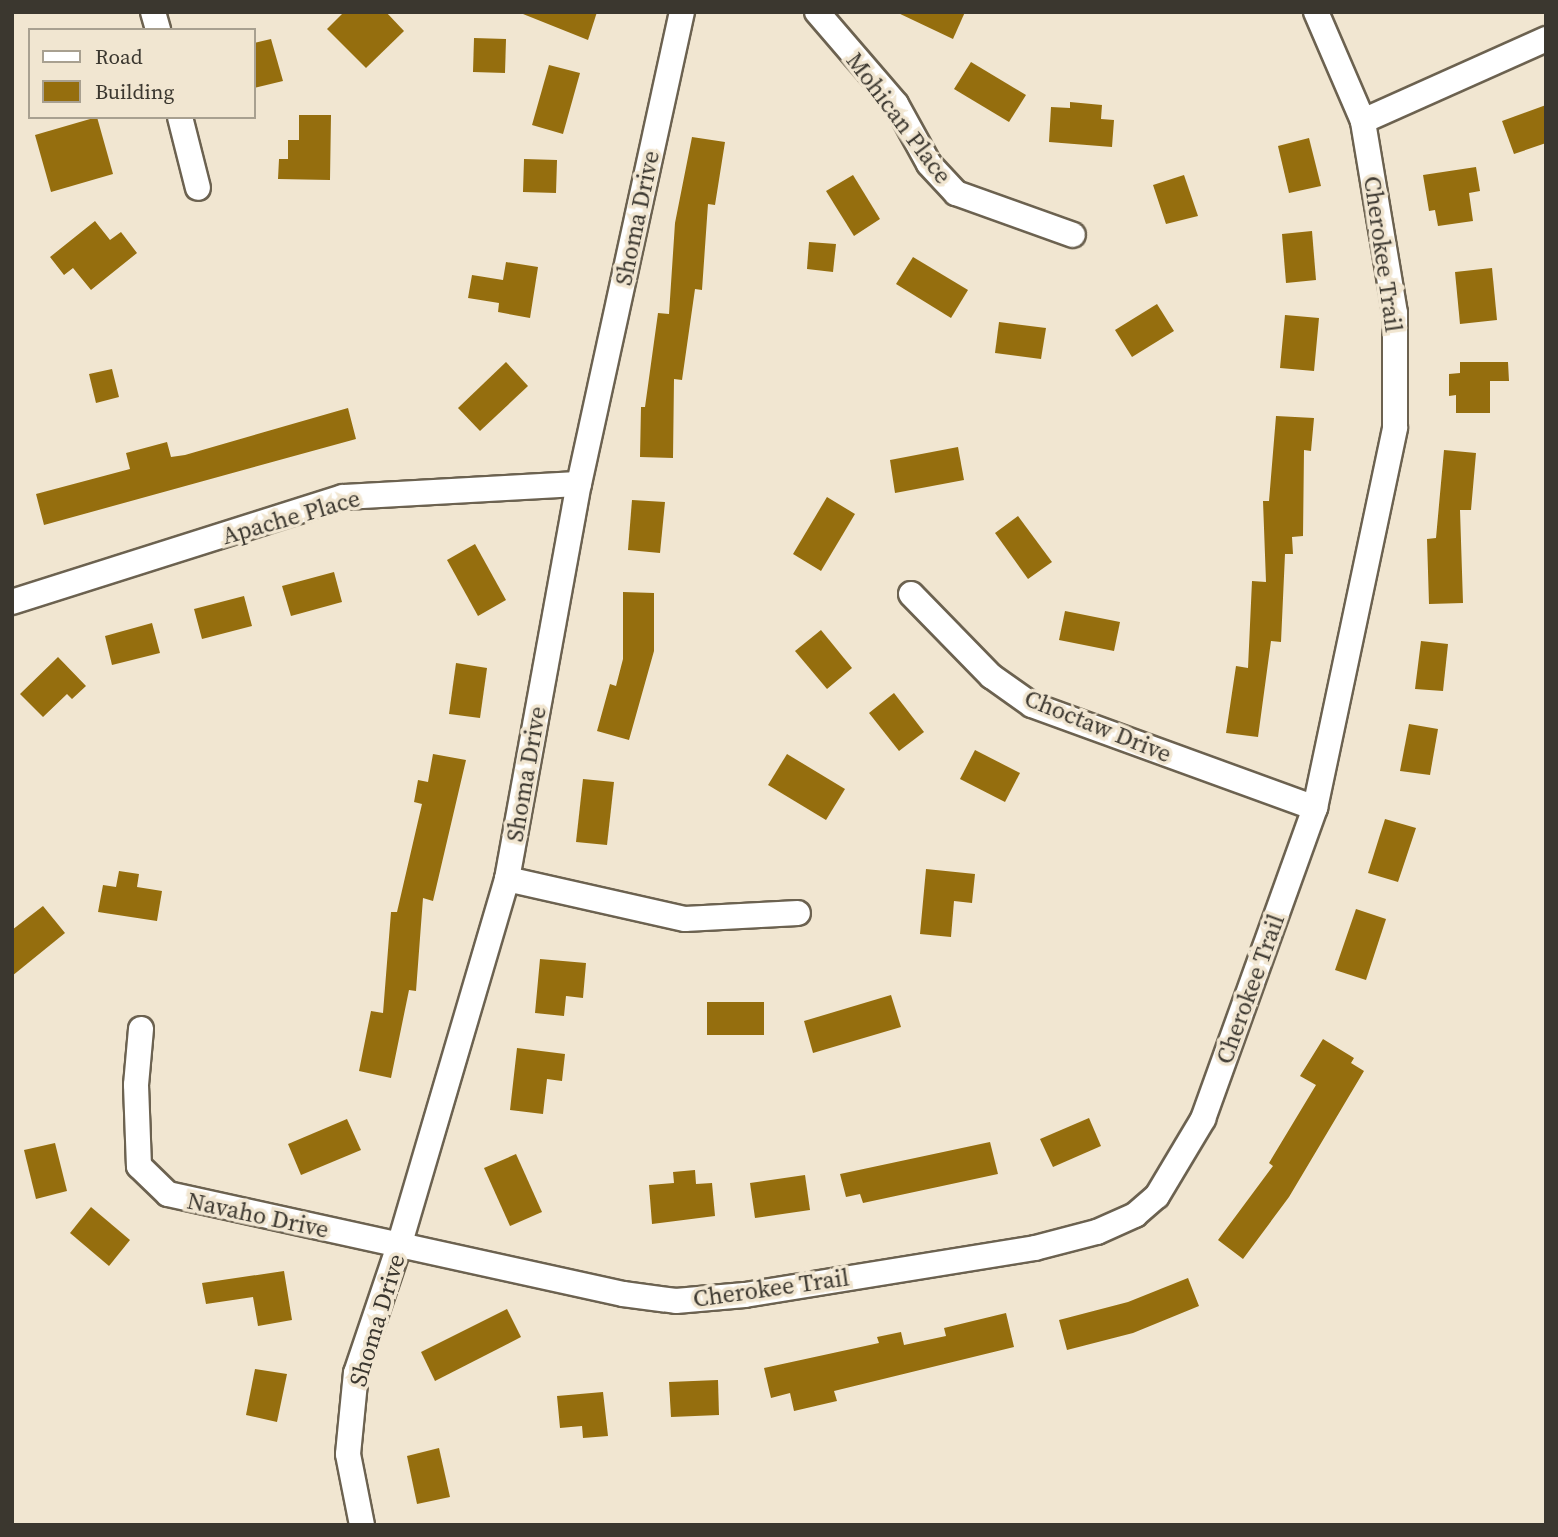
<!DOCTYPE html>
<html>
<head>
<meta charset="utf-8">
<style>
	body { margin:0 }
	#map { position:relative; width:1558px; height:1537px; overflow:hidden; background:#f1e6d1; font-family:"Source Serif 4",serif }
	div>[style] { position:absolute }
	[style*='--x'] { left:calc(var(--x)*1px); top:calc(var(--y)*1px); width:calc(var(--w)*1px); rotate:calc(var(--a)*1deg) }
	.building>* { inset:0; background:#956e0e }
	.roads { filter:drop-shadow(2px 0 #6c6250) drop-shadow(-2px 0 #6c6250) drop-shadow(0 2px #6c6250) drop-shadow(0 -2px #6c6250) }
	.street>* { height:24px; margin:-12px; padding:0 12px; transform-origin:12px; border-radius:12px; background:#fff }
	span { translate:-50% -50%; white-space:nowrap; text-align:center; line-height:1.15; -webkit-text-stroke:7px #f1e6d1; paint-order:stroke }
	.street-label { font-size:24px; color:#3b372f }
	.frame { position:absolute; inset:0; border:14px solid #3b372f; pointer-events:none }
	.legend { position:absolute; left:28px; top:28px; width:228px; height:91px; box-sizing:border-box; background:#f1e6d1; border:2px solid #a8a090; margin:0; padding:9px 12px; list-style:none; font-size:21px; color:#3b372f }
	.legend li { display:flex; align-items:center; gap:14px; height:35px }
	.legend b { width:35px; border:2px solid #a8a090 }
</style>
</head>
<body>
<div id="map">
	<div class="building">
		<i style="clip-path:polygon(344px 12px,386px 12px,404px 31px,366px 68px,327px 29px)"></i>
		<i style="clip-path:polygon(518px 12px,597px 12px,588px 40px)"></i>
		<i style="clip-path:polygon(896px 12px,965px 12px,953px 39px)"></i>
		<i style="clip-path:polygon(474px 38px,506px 39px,505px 73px,473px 72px)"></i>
		<i style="clip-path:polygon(271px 39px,283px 81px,254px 88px,254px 43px)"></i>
		<i style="clip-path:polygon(971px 62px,1026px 95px,1009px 122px,954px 89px)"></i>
		<i style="clip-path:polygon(549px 65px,580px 73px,563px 134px,532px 125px)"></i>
		<i style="clip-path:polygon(1070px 102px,1102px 105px,1101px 119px,1114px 120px,1112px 147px,1049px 142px,1051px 107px,1070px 108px)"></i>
		<i style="clip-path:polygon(1546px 105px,1546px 143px,1514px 154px,1502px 121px)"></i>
		<i style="clip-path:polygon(299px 115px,331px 115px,330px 180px,278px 179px,279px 159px,288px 159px,288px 140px,299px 140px)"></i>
		<i style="clip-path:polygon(97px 117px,113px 174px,51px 192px,35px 135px)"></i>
		<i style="clip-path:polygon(692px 137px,725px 142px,715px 205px,708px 204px,702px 290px,695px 289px,682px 380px,674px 379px,673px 458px,640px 457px,641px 407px,645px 407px,658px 313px,669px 314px,675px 223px)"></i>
		<i style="clip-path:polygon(1309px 138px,1321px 186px,1289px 193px,1278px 146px)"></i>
		<i style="clip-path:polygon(524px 159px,557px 160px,556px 193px,523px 192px)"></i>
		<i style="clip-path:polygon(1476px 167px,1480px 191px,1469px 193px,1473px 221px,1438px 226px,1435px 210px,1429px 211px,1423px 175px)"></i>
		<i style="clip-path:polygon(853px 175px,880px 219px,854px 236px,826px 191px)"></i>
		<i style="clip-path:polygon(1184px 175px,1198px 216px,1166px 224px,1153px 185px)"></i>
		<i style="clip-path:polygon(95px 221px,110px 240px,121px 232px,137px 253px,91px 290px,73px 268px,64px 275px,50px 257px)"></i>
		<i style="clip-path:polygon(1312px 231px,1316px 280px,1286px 283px,1282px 234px)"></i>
		<i style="clip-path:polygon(809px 242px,836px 244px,833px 272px,807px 269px)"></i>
		<i style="clip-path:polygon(913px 257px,968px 290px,951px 318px,896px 284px)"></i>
		<i style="clip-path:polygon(506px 262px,538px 267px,530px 318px,498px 312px,499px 303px,468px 298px,472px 275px,503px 280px)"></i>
		<i style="clip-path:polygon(1492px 268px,1497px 320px,1460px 324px,1455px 272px)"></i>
		<i style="clip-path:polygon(1157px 304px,1174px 331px,1132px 357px,1115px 330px)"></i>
		<i style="clip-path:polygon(1285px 315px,1319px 318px,1314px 371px,1280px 368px)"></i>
		<i style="clip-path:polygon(999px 322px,1046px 328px,1041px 359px,995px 353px)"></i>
		<i style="clip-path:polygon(506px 362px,528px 386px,480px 431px,458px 408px)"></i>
		<i style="clip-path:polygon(1460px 362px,1508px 362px,1509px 381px,1490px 381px,1490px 413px,1456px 413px,1456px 395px,1449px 396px,1449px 374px,1460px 373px)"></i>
		<i style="clip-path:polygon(112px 369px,119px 397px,96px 403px,89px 374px)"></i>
		<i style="clip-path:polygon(348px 408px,356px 439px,44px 525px,36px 494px,130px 469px,126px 453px,167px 442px,171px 457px,185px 455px)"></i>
		<i style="clip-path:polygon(1276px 416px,1314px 418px,1311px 451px,1304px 450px,1303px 536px,1292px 537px,1293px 554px,1285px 554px,1281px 642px,1271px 641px,1258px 737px,1226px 733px,1236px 666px,1248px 668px,1252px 581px,1266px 582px,1263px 501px,1269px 501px)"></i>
		<i style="clip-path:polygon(958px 447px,964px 480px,895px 493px,890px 460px)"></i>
		<i style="clip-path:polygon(1444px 450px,1476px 453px,1471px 510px,1460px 510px,1463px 603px,1429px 604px,1427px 539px,1436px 538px)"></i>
		<i style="clip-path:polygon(827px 497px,855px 514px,821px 571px,793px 554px)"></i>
		<i style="clip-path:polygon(632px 500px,665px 502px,660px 553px,628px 550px)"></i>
		<i style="clip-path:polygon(1018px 516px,1052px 562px,1028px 579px,995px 533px)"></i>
		<i style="clip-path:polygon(475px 544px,506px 600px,478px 616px,447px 560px)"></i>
		<i style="clip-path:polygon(334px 572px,342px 602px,291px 616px,282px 586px)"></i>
		<i style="clip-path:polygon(623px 592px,654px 593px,654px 651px,629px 740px,597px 731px,610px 684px,616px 686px,623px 659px)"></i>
		<i style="clip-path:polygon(244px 596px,252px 626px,202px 639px,194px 609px)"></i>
		<i style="clip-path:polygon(1065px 611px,1120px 622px,1114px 651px,1059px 640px)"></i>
		<i style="clip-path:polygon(152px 623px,160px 653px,112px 665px,105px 636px)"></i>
		<i style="clip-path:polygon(821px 630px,852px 668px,827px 689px,795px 651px)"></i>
		<i style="clip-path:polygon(1421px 641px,1448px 644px,1443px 691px,1415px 689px)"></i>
		<i style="clip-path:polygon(58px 657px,86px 686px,72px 699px,67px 694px,43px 717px,20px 694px)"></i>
		<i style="clip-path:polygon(456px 663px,487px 668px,480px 718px,449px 714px)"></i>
		<i style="clip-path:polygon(894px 693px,924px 732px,899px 751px,869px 713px)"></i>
		<i style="clip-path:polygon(1409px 724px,1438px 729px,1430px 775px,1400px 771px)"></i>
		<i style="clip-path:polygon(975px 750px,1020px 773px,1005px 802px,960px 779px)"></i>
		<i style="clip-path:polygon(433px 754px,466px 760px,433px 901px,423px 898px,416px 991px,409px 990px,391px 1078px,359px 1071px,371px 1011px,383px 1013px,391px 912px,397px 912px,422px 804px,414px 802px,418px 780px,428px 782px)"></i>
		<i style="clip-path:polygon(787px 754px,845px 789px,826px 820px,768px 785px)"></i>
		<i style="clip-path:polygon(583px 779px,614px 782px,607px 845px,576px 842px)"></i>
		<i style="clip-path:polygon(1385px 819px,1416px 828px,1398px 882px,1368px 873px)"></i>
		<i style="clip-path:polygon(926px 869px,975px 874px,972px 903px,954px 901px,951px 937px,920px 934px)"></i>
		<i style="clip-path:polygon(119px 871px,139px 874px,137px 887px,162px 891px,157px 921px,98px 912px,103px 885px,116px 887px)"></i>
		<i style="clip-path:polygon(43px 906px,65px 933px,12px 976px,12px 930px)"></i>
		<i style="clip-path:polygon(1356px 909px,1386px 919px,1366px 980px,1335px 970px)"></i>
		<i style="clip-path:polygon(540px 959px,586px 963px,583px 998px,566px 996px,564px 1016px,535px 1013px)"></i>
		<i style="clip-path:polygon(891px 995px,901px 1027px,813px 1053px,804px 1021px)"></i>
		<i style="clip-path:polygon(707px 1002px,764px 1002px,764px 1035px,707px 1035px)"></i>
		<i style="clip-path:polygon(1323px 1039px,1354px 1058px,1351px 1063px,1364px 1071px,1289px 1197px,1243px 1259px,1218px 1240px,1273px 1166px,1269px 1163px,1316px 1085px,1300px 1076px)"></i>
		<i style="clip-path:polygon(517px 1048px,565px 1054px,562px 1081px,547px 1079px,543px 1114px,510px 1110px)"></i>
		<i style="clip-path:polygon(1089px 1118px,1101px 1146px,1053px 1167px,1040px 1139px)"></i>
		<i style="clip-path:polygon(347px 1119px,361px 1150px,301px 1175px,288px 1144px)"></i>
		<i style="clip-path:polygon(990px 1142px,998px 1174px,863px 1203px,860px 1194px,846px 1197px,840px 1174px)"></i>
		<i style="clip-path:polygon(55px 1143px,67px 1191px,36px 1199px,24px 1150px)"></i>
		<i style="clip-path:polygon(516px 1154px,542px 1212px,510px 1226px,484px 1168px)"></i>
		<i style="clip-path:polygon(695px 1170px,696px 1184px,712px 1183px,715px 1216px,652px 1224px,649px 1185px,674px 1183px,673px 1172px)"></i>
		<i style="clip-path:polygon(805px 1175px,810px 1210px,755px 1218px,750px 1183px)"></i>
		<i style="clip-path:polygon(91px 1207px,130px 1240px,109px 1266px,70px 1233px)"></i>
		<i style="clip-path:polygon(284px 1271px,292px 1320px,258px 1326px,253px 1297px,206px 1304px,202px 1283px)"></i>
		<i style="clip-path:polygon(1188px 1278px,1199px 1306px,1133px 1333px,1067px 1350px,1059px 1320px,1128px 1302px)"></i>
		<i style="clip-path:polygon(507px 1309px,521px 1337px,435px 1381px,421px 1352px)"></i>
		<i style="clip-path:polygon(1006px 1313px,1014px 1347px,834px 1391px,837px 1401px,794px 1411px,790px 1393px,771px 1398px,764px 1368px,879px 1343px,877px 1337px,901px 1332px,904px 1345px,946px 1336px,944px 1328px)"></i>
		<i style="clip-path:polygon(255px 1369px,287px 1374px,277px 1422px,246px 1415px)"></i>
		<i style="clip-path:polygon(718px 1380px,719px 1415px,671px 1417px,669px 1382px)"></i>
		<i style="clip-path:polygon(603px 1392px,608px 1436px,583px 1438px,582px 1426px,560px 1428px,557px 1396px)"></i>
		<i style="clip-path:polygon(439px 1448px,450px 1497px,417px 1504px,407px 1456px)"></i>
	</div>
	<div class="roads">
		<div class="street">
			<i style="--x:153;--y:12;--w:19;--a:74"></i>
			<i style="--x:817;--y:12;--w:121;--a:49.3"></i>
			<i style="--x:896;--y:104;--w:68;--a:61.2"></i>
			<i style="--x:929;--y:164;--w:40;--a:47"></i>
			<i style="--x:956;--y:193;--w:124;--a:19.7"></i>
			<i style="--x:180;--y:117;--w:73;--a:75.8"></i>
			<i style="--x:1363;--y:121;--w:201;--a:-24.1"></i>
			<i style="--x:911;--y:594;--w:115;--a:45.7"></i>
			<i style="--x:991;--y:676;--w:50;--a:35.3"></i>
			<i style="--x:1032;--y:705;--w:301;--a:20"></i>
			<i style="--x:12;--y:602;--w:347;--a:-17.6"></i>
			<i style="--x:343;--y:497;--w:236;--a:-3.2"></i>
			<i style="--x:507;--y:879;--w:182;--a:12.7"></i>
			<i style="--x:685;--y:919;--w:113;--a:-3"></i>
			<i style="--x:141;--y:1029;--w:56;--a:95.1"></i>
			<i style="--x:136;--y:1085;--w:81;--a:87.9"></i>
			<i style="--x:139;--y:1166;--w:40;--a:44"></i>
			<i style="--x:168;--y:1194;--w:466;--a:12.4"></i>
			<i style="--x:623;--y:1294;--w:53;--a:7.5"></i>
			<i style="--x:676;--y:1301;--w:69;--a:-5"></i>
			<i style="--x:745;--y:1295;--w:294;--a:-9.2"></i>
			<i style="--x:1035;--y:1248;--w:64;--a:-14.5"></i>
			<i style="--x:1097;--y:1232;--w:42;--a:-24.1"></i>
			<i style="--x:1135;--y:1215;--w:29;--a:-41"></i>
			<i style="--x:1157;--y:1196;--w:90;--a:-59.1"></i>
			<i style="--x:1203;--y:1119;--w:331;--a:-70.2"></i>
			<i style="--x:1315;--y:808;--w:389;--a:-78.1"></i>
			<i style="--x:1395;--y:427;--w:114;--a:-90"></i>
			<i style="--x:1395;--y:313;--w:195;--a:-99.5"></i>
			<i style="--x:1363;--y:121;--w:119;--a:-113.3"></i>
			<i style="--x:362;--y:1525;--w:72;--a:-101.2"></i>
			<i style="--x:348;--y:1454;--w:81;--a:-84.4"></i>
			<i style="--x:356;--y:1373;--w:134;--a:-71.3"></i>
			<i style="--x:399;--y:1246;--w:383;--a:-73.6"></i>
			<i style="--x:507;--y:879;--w:402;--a:-79.7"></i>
			<i style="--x:579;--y:484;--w:483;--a:-77.7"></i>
		</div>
	</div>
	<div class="street-label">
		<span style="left:899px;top:118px;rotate:53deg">Mohican Place</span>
		<span style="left:637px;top:218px;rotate:-78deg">Shoma Drive</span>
		<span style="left:1383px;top:254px;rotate:82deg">Cherokee Trail</span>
		<span style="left:291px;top:517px;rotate:-16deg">Apache Place</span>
		<span style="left:1098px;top:726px;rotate:22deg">Choctaw Drive</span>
		<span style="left:526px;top:774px;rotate:-80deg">Shoma Drive</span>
		<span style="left:1250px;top:989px;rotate:-70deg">Cherokee Trail</span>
		<span style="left:258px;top:1215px;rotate:12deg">Navaho Drive</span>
		<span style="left:771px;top:1288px;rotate:-8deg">Cherokee Trail</span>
		<span style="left:377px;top:1320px;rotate:-73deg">Shoma Drive</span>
	</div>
	<div class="frame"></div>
	<ul class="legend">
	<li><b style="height:9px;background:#fff"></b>Road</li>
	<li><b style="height:19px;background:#956e0e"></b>Building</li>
	</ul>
</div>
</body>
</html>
